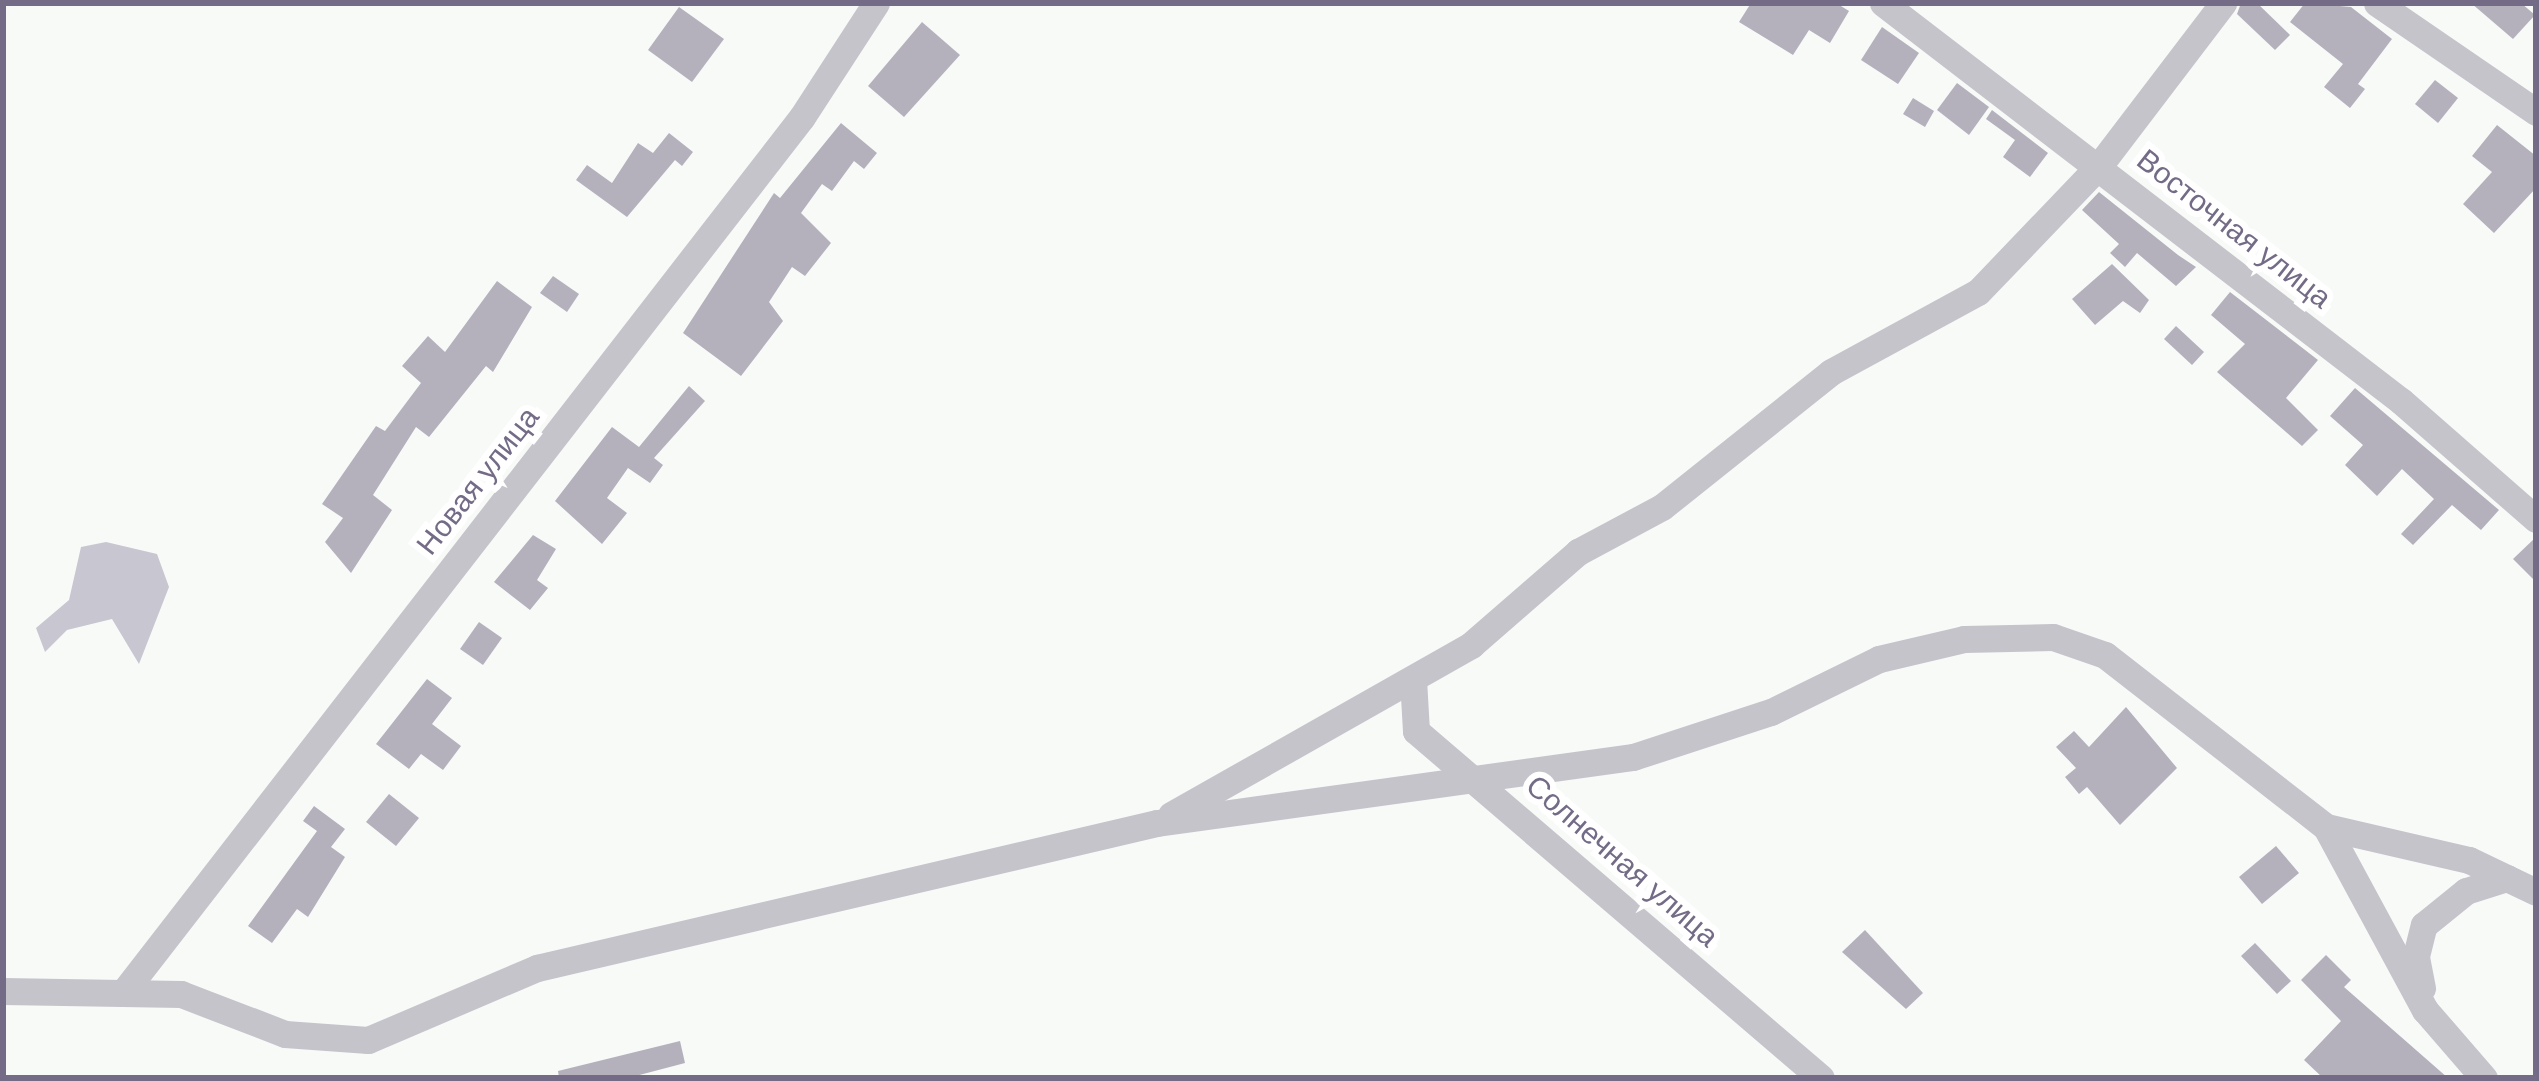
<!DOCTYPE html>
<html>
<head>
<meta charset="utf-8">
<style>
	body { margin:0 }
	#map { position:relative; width:2539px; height:1081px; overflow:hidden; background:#f8faf8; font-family:"DM Sans",sans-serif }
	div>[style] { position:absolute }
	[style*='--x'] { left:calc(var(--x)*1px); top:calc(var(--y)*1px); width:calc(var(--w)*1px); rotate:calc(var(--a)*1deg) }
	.water>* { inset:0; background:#c8c6d1 }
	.building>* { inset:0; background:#b4b1bd }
	.minor>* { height:27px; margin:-13.5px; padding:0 13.5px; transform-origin:13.5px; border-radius:13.5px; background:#c6c4cb }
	span { translate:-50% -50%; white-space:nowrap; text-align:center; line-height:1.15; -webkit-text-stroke:12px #fff; paint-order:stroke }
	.street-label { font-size:30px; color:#746b86 }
	.frame { position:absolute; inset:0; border:6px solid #746b86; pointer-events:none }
</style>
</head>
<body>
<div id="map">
	<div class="water">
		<i style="clip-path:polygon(106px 542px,157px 554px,169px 587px,139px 664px,112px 619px,67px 630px,45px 652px,36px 628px,69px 600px,81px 547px)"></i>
	</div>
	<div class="building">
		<i style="clip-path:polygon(1751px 3px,1836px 3px,1849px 11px,1830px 43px,1809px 30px,1793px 55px,1739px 22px)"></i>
		<i style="clip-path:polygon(2241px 3px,2257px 3px,2290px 35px,2275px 50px,2237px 14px)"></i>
		<i style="clip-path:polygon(2305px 3px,2351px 7px,2392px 39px,2358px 84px,2365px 89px,2350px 108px,2324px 87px,2343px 64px,2290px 22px)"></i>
		<i style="clip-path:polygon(2471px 3px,2521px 3px,2535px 15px,2513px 39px)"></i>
		<i style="clip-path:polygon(679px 7px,724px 39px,692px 82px,648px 50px)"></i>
		<i style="clip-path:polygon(922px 22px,960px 55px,904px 117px,868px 86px)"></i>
		<i style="clip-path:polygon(1882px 27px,1919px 53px,1898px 84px,1861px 60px)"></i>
		<i style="clip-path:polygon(2435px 80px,2458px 98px,2438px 123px,2415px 104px)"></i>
		<i style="clip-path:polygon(1957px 83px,1989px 107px,1969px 135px,1937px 110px)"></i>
		<i style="clip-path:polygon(1913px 98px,1934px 111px,1925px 127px,1903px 114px)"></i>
		<i style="clip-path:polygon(1992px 110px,2048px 153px,2030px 177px,2003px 157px,2015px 140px,1986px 119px)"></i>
		<i style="clip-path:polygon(841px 123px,877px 153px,864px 169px,854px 161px,832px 191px,822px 184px,801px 213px,831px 243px,805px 276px,792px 267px,769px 302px,783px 321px,741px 376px,683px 333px,774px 193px,780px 198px)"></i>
		<i style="clip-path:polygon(2497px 125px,2536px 156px,2536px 188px,2494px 233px,2463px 204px,2492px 172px,2472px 156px)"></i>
		<i style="clip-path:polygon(669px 133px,693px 152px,682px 166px,675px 160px,627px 217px,576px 180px,587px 165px,612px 183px,638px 143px,653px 153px)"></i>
		<i style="clip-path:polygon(2099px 192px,2178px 255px,2196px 267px,2176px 286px,2137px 253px,2125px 267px,2110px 253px,2119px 244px,2082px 210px)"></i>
		<i style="clip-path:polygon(2112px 264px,2149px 300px,2140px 313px,2123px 301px,2095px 325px,2072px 299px)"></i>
		<i style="clip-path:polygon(553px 276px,579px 294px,567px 312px,540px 293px)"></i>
		<i style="clip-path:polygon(497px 281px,532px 307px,493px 372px,486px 366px,429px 437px,416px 427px,373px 495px,392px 510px,351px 573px,325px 542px,343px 518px,322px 504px,376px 426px,385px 431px,421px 383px,402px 366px,428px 336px,445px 352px)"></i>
		<i style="clip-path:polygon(2230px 292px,2318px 360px,2286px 398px,2318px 430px,2302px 446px,2217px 372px,2245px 344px,2211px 315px)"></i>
		<i style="clip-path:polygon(2176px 326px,2204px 352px,2192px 365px,2164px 339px)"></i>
		<i style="clip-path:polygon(689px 386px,705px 401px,654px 458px,663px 465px,650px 483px,628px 468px,607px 498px,627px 513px,602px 544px,555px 501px,612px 427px,639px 447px)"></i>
		<i style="clip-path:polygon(2355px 388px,2499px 510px,2481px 530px,2452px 505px,2413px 545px,2401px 534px,2434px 499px,2402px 469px,2377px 496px,2345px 465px,2363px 445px,2330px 416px)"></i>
		<i style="clip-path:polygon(533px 535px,556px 549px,537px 580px,548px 588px,530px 610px,494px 582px)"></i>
		<i style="clip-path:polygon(2536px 537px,2536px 582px,2513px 559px)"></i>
		<i style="clip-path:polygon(479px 622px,502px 638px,483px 665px,460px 649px)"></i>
		<i style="clip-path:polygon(427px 679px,452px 698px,432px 724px,461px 746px,443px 770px,421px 754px,409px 769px,376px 744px)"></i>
		<i style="clip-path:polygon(2126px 707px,2177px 768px,2120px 825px,2087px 787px,2079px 794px,2065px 777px,2076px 768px,2056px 747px,2074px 731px,2089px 747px)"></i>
		<i style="clip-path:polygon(389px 794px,419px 818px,396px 846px,366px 822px)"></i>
		<i style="clip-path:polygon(314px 806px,345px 829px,331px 847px,345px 857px,308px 917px,297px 909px,272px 943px,248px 926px,317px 831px,303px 821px)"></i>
		<i style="clip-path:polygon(2276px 846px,2299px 873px,2262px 904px,2239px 877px)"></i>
		<i style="clip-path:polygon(1865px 930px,1923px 993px,1906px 1009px,1842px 952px)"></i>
		<i style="clip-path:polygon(2255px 943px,2291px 981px,2277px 994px,2241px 956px)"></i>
		<i style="clip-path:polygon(2326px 955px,2351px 980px,2344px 987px,2448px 1078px,2323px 1078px,2304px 1060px,2341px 1021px,2301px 980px)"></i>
		<i style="clip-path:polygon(680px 1041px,685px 1063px,628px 1078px,559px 1078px,558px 1071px)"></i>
	</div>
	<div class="minor">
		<i style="--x:1883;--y:3;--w:653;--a:37.54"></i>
		<i style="--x:2401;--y:401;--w:179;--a:41.2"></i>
		<i style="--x:2377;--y:3;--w:193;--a:34.4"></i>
		<i style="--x:1413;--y:679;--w:52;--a:86.7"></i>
		<i style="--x:1416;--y:731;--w:533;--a:40.59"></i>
		<i style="--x:1171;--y:815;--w:345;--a:-29.5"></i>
		<i style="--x:1471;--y:645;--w:142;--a:-41"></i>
		<i style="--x:1578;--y:552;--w:95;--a:-28.2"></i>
		<i style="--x:1662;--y:507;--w:216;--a:-38.6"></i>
		<i style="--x:1831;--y:372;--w:167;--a:-28.6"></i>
		<i style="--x:1978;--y:292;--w:175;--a:-46.2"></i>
		<i style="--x:2099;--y:166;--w:205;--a:-52.7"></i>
		<i style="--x:2326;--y:827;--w:147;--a:13"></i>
		<i style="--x:2469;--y:860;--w:74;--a:25.5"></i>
		<i style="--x:2422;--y:988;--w:33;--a:-101"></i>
		<i style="--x:2416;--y:956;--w:32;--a:-76"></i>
		<i style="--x:2424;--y:925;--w:54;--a:-39"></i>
		<i style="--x:2466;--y:891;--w:43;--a:-17.6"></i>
		<i style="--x:3;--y:991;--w:178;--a:1"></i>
		<i style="--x:181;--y:994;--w:111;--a:21"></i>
		<i style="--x:285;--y:1034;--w:83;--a:4.1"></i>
		<i style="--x:368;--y:1040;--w:184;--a:-23.1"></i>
		<i style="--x:537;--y:968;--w:637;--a:-13.16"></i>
		<i style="--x:1157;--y:823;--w:481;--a:-7.9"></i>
		<i style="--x:1633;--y:757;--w:145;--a:-18.1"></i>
		<i style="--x:1771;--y:712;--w:120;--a:-26.1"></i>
		<i style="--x:1879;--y:659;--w:87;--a:-13.2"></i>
		<i style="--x:1964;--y:639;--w:89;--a:-1.3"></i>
		<i style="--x:2053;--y:637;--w:55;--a:19.1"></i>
		<i style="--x:2105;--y:655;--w:280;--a:37.9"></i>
		<i style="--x:2326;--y:827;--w:208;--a:61.6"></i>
		<i style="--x:2425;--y:1010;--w:90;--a:49.1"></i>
		<i style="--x:123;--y:993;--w:1108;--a:-52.22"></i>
		<i style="--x:802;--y:117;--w:136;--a:-57"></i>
	</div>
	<div class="street-label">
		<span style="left:2234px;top:229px;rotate:38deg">Восточная улица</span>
		<span style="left:478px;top:481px;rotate:-52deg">Новая улица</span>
		<span style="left:1622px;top:861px;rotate:41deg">Солнечная улица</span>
	</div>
	<div class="frame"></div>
</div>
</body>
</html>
